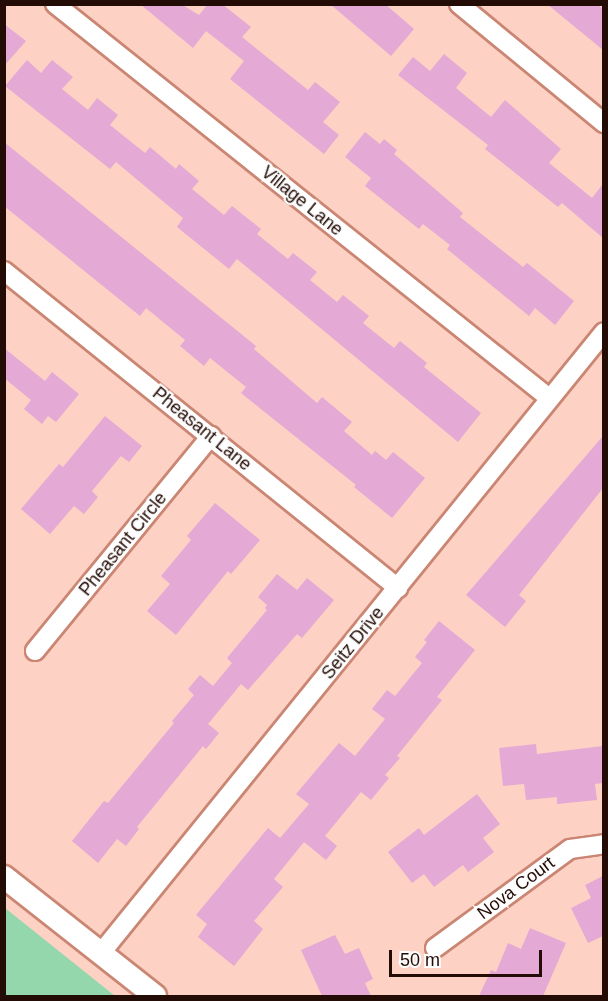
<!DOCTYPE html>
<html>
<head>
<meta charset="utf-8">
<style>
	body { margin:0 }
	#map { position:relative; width:608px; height:1001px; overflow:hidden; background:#fdd1c4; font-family:Arial,sans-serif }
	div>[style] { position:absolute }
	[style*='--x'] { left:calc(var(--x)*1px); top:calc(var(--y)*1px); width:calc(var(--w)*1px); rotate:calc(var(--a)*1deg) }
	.green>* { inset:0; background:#94d7ad }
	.building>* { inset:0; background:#e4a9d4 }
	.roads { filter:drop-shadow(2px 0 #ca8673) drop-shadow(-2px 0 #ca8673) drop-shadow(0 2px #ca8673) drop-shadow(0 -2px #ca8673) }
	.minor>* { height:18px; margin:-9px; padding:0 9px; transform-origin:9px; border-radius:9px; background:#fff }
	.tertiary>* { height:22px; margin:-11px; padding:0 11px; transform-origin:11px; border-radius:11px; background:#fff }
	span { translate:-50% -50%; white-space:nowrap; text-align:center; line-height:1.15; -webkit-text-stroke:4.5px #fdfdfd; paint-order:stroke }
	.street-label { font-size:18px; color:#240c06 }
	.frame { position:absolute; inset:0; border:6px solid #240c06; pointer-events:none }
	.scale { position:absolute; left:389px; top:950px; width:153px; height:27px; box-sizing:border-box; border:3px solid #240c06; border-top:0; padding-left:8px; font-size:18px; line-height:21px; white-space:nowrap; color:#240c06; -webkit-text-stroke:4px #fdfdfd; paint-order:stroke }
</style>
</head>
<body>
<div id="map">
	<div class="green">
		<i style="clip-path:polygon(4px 908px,5px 908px,115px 996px,5px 996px)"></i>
	</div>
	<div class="building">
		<i style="clip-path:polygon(140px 4px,181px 4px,199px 15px,208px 4px,222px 4px,251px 27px,242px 37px,308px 90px,315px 82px,340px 102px,323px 122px,339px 135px,324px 154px,230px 79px,244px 61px,206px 31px,193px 48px)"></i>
		<i style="clip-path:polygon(330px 4px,385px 4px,414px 29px,391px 56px)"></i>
		<i style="clip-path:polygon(547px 4px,597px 4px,603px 9px,603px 50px)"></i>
		<i style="clip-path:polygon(4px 24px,26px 41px,4px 66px)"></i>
		<i style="clip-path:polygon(444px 54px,467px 73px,456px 88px,491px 117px,505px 100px,561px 149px,549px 163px,592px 198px,603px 184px,603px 238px,562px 203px,558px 207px,485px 149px,488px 145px,398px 75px,413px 57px,430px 71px)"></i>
		<i style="clip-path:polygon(27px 60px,41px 73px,52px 60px,73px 77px,62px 89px,88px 110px,97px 98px,118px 115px,110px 125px,145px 153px,150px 147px,176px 169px,179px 164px,199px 181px,192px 189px,224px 215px,232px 206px,261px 229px,257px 234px,288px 259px,293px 253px,317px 272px,310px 280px,337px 302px,343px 295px,369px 316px,363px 323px,394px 348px,400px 341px,427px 363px,424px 367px,481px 413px,458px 442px,237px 259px,229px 269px,177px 227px,183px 218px,116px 162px,110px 169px,5px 86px)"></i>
		<i style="clip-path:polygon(365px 132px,380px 144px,384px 139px,397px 150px,394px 154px,463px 213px,460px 217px,523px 267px,527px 263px,574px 301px,555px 325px,535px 308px,529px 316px,447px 249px,450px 245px,423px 224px,419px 229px,365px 186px,371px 178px,345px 157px)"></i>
		<i style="clip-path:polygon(4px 142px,256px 346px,254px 349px,317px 403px,322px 397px,352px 422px,344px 431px,372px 455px,375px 451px,386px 460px,393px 452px,425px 478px,392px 518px,354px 487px,356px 485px,241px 393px,246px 387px,210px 358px,204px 366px,180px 346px,185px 340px,146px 308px,140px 316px,4px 206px)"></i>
		<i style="clip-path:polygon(4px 348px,45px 381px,52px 372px,79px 394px,56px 422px,48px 416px,42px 424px,24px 409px,31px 400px,4px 378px)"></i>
		<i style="clip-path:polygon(105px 416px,142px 446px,129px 462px,121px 456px,92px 491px,98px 497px,84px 514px,74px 506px,50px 534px,21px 509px,59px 464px,63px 467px)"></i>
		<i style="clip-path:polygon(603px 436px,603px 488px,519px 595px,526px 601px,505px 627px,466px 595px)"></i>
		<i style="clip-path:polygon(215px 503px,260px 540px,231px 574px,228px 571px,176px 635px,147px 611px,170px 584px,161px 576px,191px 540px,187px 536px)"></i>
		<i style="clip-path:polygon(277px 574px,297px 590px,307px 578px,334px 600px,302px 638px,297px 634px,248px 690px,241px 684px,208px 724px,219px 733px,206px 749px,203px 746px,137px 827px,139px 829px,126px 846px,117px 839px,98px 863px,72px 841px,104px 801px,108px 803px,174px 723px,172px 721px,194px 695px,188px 689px,200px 675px,213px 686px,232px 663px,227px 658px,267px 610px,265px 608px,267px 605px,258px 597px)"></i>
		<i style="clip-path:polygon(439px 621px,475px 650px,437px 697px,442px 700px,397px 756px,400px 758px,385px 775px,389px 778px,371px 800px,361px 792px,325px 836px,337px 846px,326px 860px,304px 842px,274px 879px,283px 887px,254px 921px,263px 929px,234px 966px,198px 937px,207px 924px,196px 915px,268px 828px,280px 838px,309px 804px,296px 794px,339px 743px,355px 756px,385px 719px,372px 709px,387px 690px,395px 696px,422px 663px,415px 657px,427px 642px,424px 640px)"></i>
		<i style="clip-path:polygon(536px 744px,537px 754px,603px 746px,603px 783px,595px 784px,597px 800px,557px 804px,557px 797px,526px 800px,524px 784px,503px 786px,499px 748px)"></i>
		<i style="clip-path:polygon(477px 794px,500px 824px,483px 838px,494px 852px,468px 872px,463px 865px,434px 887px,424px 874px,412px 883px,388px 852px,419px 828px,424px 835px)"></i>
		<i style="clip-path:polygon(603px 876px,603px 936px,588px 943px,571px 908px,591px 898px,585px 885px)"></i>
		<i style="clip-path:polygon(530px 928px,566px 943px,543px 996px,479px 996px,491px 970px,496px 972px,508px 943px,521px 949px)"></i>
		<i style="clip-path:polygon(335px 935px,345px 954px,359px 948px,373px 979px,365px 983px,371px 996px,322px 996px,301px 950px)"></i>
	</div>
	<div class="roads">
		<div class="minor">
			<i style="--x:55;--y:4;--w:632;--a:38.57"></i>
			<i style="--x:459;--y:4;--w:188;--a:39.4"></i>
			<i style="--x:4;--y:271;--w:506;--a:38.82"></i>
			<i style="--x:35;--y:651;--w:278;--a:-50.7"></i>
			<i style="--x:435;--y:948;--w:167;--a:-36.3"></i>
			<i style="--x:570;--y:849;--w:34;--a:-8"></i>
			<i style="--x:101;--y:953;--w:799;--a:-50.99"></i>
		</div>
		<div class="tertiary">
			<i style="--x:4;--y:877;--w:192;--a:38.2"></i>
		</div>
	</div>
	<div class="street-label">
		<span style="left:302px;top:201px;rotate:39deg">Village Lane</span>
		<span style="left:202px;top:429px;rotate:39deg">Pheasant Lane</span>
		<span style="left:123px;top:544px;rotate:-51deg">Pheasant Circle</span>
		<span style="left:353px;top:643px;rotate:-51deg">Seitz Drive</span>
		<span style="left:516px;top:888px;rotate:-37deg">Nova Court</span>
	</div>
	<div class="frame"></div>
	<div class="scale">50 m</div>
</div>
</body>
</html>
